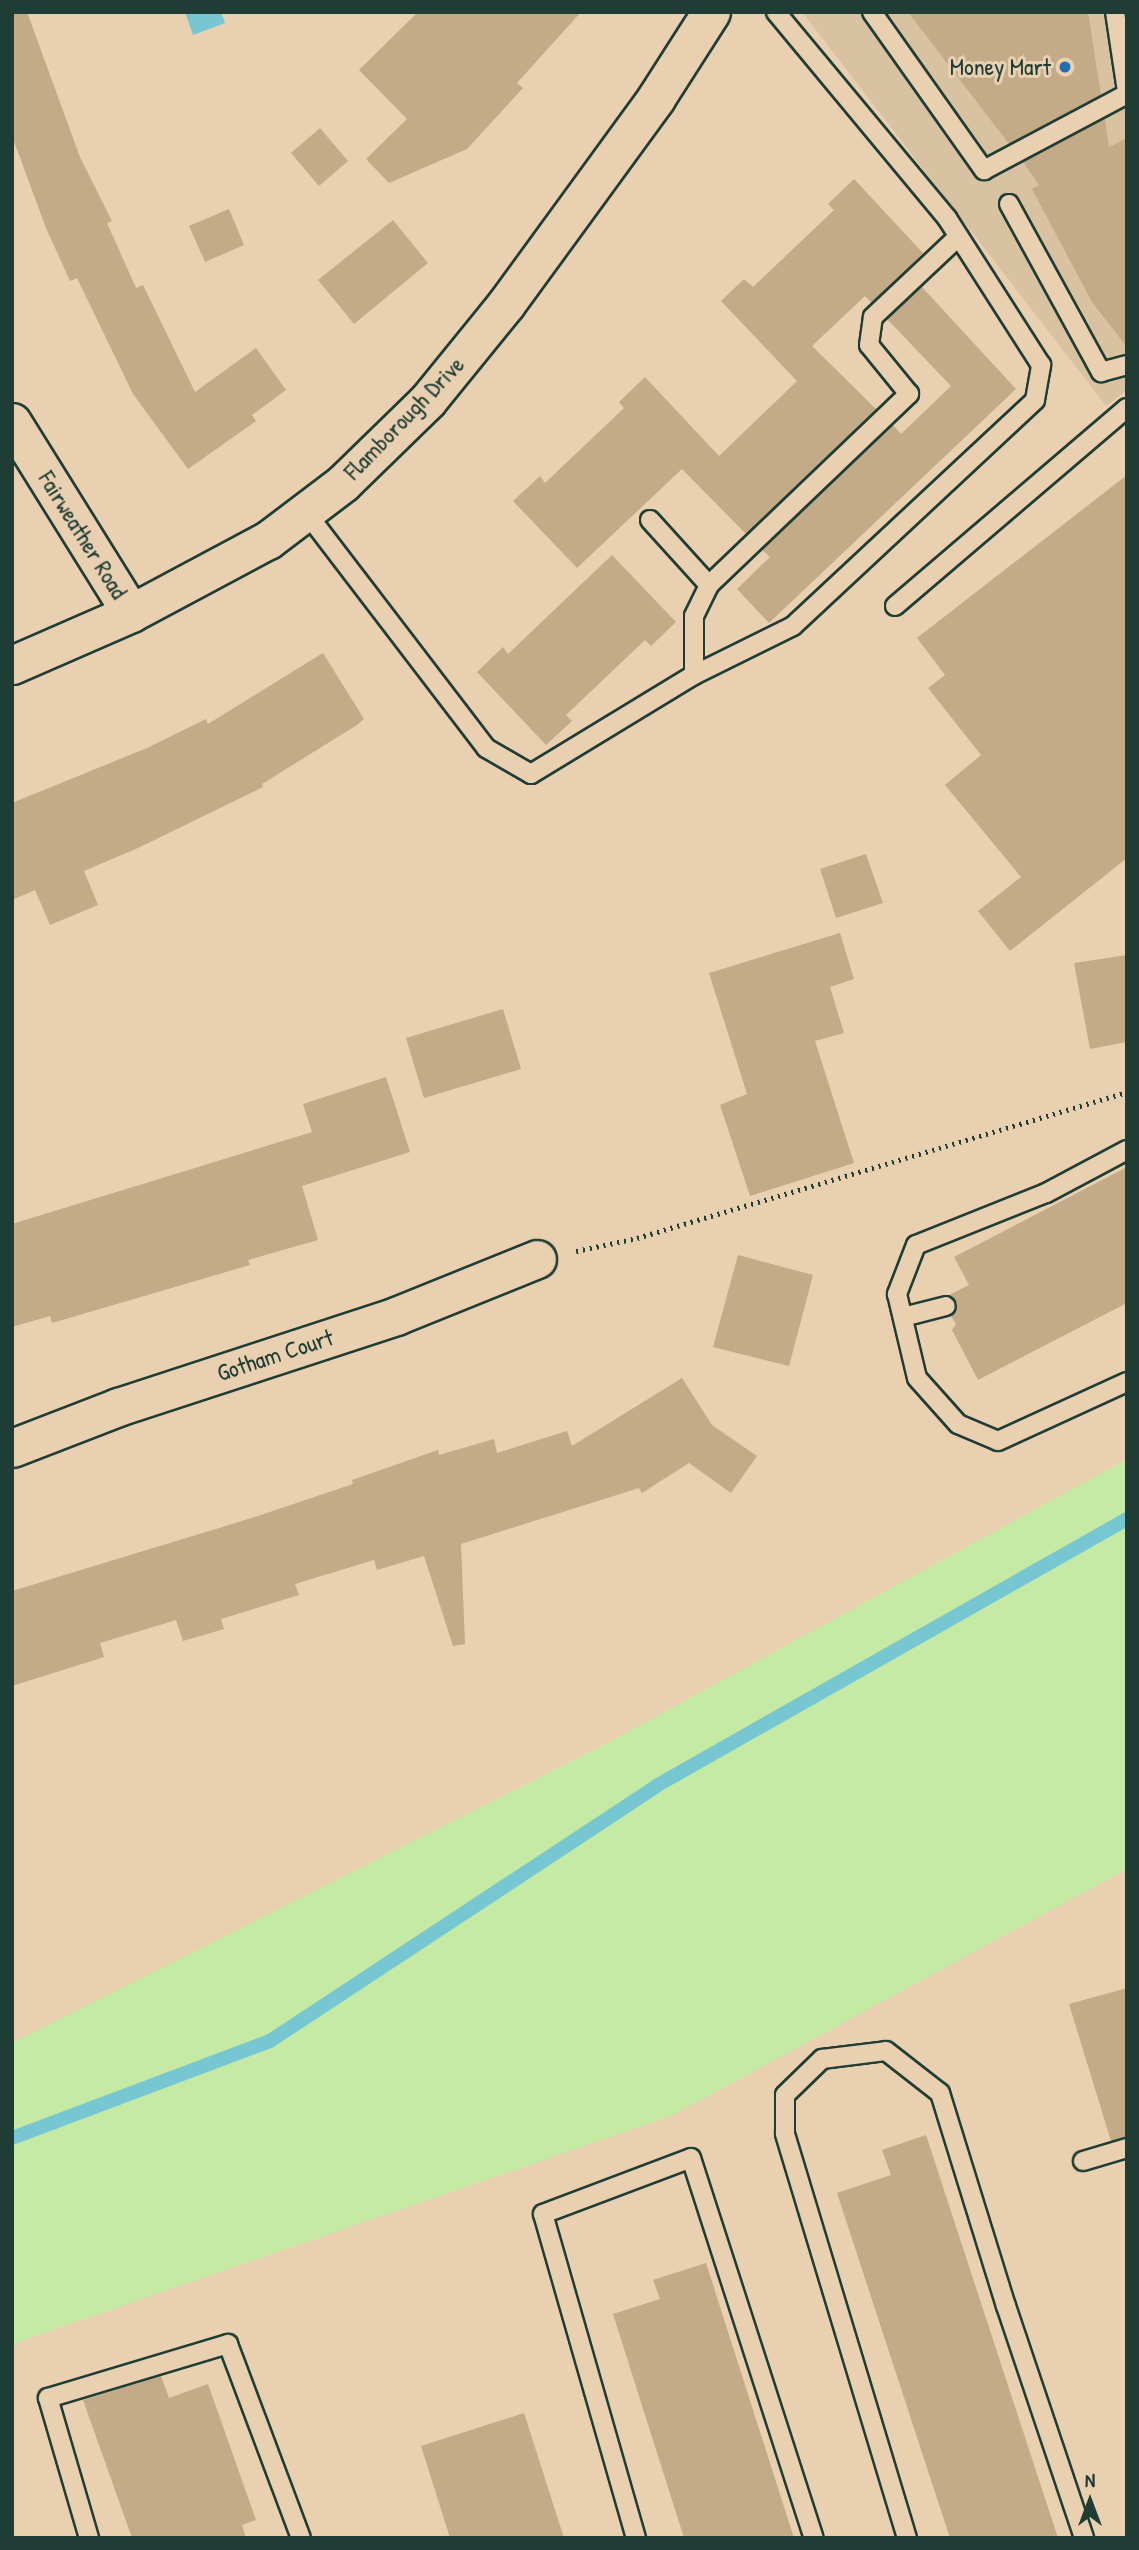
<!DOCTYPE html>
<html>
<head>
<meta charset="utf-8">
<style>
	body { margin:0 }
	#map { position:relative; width:1139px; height:2550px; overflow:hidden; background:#e9d0b1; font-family:"Patrick Hand",sans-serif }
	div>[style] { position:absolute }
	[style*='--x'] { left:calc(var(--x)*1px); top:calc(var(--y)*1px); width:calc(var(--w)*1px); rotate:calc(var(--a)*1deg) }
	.built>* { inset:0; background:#d9c2a2 }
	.green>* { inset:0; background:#c5eaa4 }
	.water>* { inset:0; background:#77c7d2 }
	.stream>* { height:14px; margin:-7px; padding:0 7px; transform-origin:7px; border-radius:7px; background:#77c7d2 }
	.building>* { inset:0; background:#c2ab86 }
	.path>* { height:4.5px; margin-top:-2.25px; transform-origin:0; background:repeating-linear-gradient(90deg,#1f3d34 0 2px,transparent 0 7px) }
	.roads { filter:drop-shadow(2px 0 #1f3d34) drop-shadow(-2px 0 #1f3d34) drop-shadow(0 2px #1f3d34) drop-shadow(0 -2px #1f3d34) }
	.lane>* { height:18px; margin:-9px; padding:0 9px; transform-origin:9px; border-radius:9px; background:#e9d0b1 }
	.street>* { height:37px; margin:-18.5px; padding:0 18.5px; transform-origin:18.5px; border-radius:18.5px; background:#e9d0b1 }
	.dots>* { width:19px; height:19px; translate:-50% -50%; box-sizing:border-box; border:4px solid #e9d0b1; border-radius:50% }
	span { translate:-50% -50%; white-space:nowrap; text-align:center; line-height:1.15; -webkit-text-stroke:6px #e9d0b1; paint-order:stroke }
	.poi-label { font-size:24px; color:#1f3d34 }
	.right { translate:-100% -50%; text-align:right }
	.street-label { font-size:24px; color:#1f3d34 }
	.frame { position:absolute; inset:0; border:14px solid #1f3d34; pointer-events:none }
	.north { position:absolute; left:1055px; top:2466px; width:70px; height:70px; -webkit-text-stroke:5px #e9d0b1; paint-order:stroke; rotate:0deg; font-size:19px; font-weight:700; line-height:28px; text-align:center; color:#1f3d34 }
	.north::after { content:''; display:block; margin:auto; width:24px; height:32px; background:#1f3d34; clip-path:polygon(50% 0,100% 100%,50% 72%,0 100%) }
</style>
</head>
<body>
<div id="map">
	<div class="built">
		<i style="clip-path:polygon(802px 12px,1127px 12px,1127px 390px,1106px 406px)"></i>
	</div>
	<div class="green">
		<i style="clip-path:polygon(1127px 1459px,1127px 1869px,671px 2116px,12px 2344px,12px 2043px,600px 1747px)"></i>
	</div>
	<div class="water">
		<i style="clip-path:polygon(185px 12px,221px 12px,225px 23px,193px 35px)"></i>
	</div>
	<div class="stream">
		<i style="--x:12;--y:2138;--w:276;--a:-20.6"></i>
		<i style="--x:270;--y:2041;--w:463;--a:-33.4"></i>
		<i style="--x:656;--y:1786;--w:541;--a:-29.55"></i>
	</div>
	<div class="building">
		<i style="clip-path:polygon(12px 12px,27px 12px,80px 157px,112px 221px,107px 223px,136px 288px,143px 285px,195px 392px,256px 348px,286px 390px,252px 415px,256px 421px,188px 469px,133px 394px,77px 278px,70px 281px,46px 228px,12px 136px)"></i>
		<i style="clip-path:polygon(418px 12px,581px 12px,517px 83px,523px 88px,467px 149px,389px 183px,366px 159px,407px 119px,359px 70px)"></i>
		<i style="clip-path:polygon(908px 12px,1088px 12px,1101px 95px,1009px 144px)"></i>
		<i style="clip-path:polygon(1105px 119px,1109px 147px,1127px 138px,1127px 347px,1092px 302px,1032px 189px,1039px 185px,1023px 162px)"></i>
		<i style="clip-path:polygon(320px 128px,348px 161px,319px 186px,291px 153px)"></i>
		<i style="clip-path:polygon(854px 179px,923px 253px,872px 303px,865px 296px,812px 346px,876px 409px,746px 534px,682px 469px,577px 568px,513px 501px,540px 476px,545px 483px,624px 408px,619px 402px,645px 377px,719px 456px,797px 381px,721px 301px,744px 279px,753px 287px,834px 210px,828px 204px)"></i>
		<i style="clip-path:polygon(229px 209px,244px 245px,205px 262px,189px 226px)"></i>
		<i style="clip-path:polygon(393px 220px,428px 263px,354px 324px,318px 280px)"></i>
		<i style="clip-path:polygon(922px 287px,1016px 389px,769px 623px,737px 589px,770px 557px,762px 550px,893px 425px,901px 434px,951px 386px,887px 319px)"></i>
		<i style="clip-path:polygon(1127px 475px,1127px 858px,1010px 951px,978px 911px,1021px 877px,945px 785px,981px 755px,928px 688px,945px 675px,917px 638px)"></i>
		<i style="clip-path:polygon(612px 555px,676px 622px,651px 646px,645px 640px,566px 715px,572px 721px,546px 745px,477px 672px,503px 647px,508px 654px)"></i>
		<i style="clip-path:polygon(323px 653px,364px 719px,357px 725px,262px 784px,263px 787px,138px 848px,84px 871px,98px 905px,50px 925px,35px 890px,12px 900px,12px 803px,147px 748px,206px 719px,208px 724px)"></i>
		<i style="clip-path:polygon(866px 854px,883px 903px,836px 918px,820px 869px)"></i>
		<i style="clip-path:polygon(840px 933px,854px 979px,830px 987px,844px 1033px,815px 1041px,854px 1163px,750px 1196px,720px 1105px,747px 1094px,709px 973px)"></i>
		<i style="clip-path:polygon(1127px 955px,1127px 1042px,1090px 1049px,1074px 963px)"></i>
		<i style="clip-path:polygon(503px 1009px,521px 1069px,424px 1098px,406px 1038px)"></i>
		<i style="clip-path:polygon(386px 1077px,410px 1152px,302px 1186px,318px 1240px,248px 1260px,250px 1265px,52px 1323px,50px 1316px,12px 1327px,12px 1224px,312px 1132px,303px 1104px)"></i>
		<i style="clip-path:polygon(1127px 1167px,1127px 1303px,978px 1380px,952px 1330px,956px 1324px,951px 1316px,957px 1304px,949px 1295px,969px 1285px,954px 1257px)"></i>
		<i style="clip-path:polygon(738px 1255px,813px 1275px,789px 1366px,713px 1347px)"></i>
		<i style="clip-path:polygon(682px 1378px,712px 1425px,757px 1456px,731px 1493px,689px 1463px,642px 1493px,639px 1488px,461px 1544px,465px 1644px,453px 1646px,424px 1556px,377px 1570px,374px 1560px,295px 1584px,299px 1595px,221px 1619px,224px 1629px,183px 1641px,176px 1620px,100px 1643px,104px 1657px,12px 1686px,12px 1591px,255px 1517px,353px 1484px,352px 1480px,438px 1450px,439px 1455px,494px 1439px,497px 1453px,567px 1431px,572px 1446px)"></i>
		<i style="clip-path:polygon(1127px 1988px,1127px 2137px,1111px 2141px,1069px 2004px)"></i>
		<i style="clip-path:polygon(926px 2135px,1058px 2538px,950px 2538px,837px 2193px,891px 2175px,882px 2150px)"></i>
		<i style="clip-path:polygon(706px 2263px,794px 2538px,684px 2538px,613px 2314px,660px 2299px,653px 2280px)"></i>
		<i style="clip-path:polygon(161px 2376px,169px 2398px,208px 2384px,256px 2520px,242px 2525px,246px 2538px,132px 2538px,83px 2400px)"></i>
		<i style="clip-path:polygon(524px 2413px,564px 2538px,450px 2538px,421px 2446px)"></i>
	</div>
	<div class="path">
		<i style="--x:576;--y:1251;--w:62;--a:-12"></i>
		<i style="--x:637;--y:1238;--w:511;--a:-16.59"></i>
	</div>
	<div class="roads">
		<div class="lane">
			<i style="--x:872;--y:12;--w:194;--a:54.7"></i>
			<i style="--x:984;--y:170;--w:162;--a:-28"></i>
			<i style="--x:1115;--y:12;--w:80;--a:81.4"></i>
			<i style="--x:1009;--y:204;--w:192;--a:61.3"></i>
			<i style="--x:1101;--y:372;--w:27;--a:-15"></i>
			<i style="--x:305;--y:511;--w:298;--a:52.6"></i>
			<i style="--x:486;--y:748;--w:52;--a:30"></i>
			<i style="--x:531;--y:774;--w:191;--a:-31.3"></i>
			<i style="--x:694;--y:675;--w:110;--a:-26.3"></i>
			<i style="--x:793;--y:626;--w:331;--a:-43"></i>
			<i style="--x:1035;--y:400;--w:36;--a:-80"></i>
			<i style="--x:1041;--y:365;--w:174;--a:-122.6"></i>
			<i style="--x:947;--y:218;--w:268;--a:-129.7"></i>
			<i style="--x:650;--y:520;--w:88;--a:47.8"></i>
			<i style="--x:895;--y:606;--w:305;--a:-40.5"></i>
			<i style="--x:694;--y:675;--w:59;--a:-90"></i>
			<i style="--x:694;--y:616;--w:34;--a:-64"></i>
			<i style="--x:709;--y:585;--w:277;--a:-43.7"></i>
			<i style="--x:909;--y:394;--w:63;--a:-129.2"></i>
			<i style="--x:869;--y:345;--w:28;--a:-82"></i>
			<i style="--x:873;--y:317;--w:117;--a:-43.3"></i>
			<i style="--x:1127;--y:1150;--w:92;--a:152"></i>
			<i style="--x:1046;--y:1193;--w:140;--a:158.2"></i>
			<i style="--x:916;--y:1245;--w:53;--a:111.2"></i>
			<i style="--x:897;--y:1294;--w:86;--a:76.6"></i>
			<i style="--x:917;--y:1378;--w:62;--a:48.3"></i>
			<i style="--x:958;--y:1424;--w:43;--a:23"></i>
			<i style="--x:998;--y:1441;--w:142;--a:-24.6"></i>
			<i style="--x:903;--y:1317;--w:44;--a:-14.3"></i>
			<i style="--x:1083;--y:2161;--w:46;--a:-16.5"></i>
			<i style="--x:89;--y:2538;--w:146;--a:-106.3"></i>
			<i style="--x:48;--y:2398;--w:188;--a:-16.7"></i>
			<i style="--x:228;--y:2344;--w:207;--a:69.4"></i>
			<i style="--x:636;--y:2538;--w:337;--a:-106"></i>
			<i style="--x:543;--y:2214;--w:158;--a:-20.7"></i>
			<i style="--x:691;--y:2158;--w:399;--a:72.1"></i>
			<i style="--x:907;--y:2538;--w:423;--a:-106.8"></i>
			<i style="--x:785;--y:2133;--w:38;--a:-90"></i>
			<i style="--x:785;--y:2095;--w:52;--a:-44.2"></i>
			<i style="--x:822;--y:2059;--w:64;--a:-7.1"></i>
			<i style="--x:886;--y:2051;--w:68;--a:37.9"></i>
			<i style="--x:940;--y:2093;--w:223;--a:72.8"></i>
			<i style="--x:1006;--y:2306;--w:245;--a:71.4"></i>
		</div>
		<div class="street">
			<i style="--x:12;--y:422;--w:225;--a:58.1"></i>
			<i style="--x:12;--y:665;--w:130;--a:-23.6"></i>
			<i style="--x:131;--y:613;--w:155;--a:-28.1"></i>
			<i style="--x:268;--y:540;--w:94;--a:-37.2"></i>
			<i style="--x:343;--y:483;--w:119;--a:-44.3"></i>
			<i style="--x:428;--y:400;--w:124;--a:-50.9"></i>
			<i style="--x:506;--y:304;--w:255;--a:-53.9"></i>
			<i style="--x:656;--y:98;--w:102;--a:-57.4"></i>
			<i style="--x:12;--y:1448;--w:114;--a:-21.1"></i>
			<i style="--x:118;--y:1407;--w:293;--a:-18.1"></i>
			<i style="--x:396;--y:1316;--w:152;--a:-22"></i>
		</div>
	</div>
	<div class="dots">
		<i style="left:1065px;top:67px;background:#1f6fb2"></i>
	</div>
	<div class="poi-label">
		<span class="right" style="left:1051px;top:67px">Money Mart</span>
	</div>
	<div class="street-label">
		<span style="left:404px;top:418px;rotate:-46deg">Flamborough Drive</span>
		<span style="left:83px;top:535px;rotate:58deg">Fairweather Road</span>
		<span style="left:275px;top:1355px;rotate:-18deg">Gotham Court</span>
	</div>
	<div class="frame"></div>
	<div class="north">N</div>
</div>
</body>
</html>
